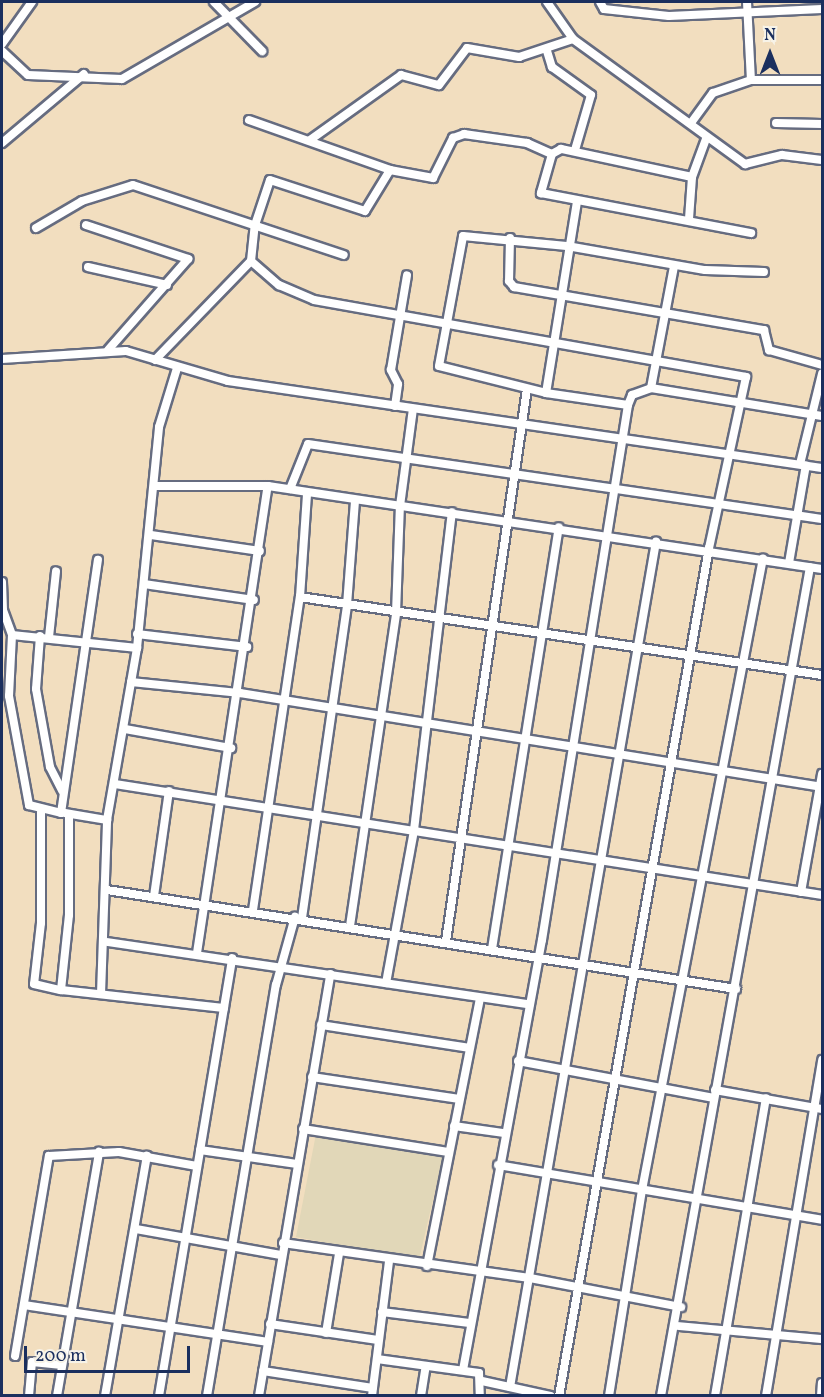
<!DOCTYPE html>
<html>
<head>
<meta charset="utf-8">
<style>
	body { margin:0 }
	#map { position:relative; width:824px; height:1397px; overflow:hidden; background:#f2debf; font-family:Vollkorn,serif }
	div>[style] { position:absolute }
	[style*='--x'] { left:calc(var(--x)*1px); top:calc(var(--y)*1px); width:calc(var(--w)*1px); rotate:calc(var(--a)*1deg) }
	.built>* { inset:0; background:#e1d7b8 }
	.roads { filter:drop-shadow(2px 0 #666c80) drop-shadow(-2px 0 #666c80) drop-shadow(0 2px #666c80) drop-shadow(0 -2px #666c80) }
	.minor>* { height:8px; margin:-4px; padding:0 4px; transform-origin:4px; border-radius:4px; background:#fff }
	span { translate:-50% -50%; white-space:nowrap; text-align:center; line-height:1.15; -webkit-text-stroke:4.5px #f7f3e8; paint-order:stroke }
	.frame { position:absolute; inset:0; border:3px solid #1b2f5e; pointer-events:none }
	.north { position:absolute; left:740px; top:24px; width:60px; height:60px; -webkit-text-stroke:4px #f7f3e8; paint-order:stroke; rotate:0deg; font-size:16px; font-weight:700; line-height:24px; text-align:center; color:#1b2f5e }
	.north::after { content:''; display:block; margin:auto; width:21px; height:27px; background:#1b2f5e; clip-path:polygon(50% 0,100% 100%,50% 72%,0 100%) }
	.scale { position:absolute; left:24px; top:1346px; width:166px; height:27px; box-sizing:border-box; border:3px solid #1b2f5e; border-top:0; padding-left:8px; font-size:18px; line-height:21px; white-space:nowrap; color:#1b2f5e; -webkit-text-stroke:4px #f7f3e8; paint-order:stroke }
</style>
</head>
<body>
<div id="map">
	<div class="built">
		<i style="clip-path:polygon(316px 1134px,443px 1156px,419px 1260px,296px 1237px)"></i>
	</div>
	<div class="roads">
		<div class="minor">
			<i style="--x:214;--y:2;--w:69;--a:45.6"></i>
			<i style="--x:547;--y:2;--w:45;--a:54.9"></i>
			<i style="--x:573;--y:39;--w:213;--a:36"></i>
			<i style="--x:745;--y:164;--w:38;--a:-14"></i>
			<i style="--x:782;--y:155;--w:40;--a:7.1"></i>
			<i style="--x:600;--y:2;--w:8;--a:60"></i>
			<i style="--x:604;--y:9;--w:65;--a:6.1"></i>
			<i style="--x:669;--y:16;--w:153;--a:-2.6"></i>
			<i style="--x:747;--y:2;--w:78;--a:87.1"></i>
			<i style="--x:2;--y:44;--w:52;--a:-54.5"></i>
			<i style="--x:2;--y:51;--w:35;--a:43"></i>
			<i style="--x:28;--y:75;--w:94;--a:2.4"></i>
			<i style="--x:122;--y:79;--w:154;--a:-30.1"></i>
			<i style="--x:547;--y:51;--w:17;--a:73"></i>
			<i style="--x:552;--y:67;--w:48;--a:35.7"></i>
			<i style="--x:591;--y:95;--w:57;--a:106.2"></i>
			<i style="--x:249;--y:120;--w:150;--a:19.5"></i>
			<i style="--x:390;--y:170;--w:44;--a:10.5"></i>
			<i style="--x:433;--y:178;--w:45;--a:-63.4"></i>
			<i style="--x:453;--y:138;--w:12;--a:-20"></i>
			<i style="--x:464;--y:134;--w:64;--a:8.1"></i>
			<i style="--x:527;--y:143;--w:27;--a:24"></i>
			<i style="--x:691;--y:123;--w:37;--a:-54"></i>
			<i style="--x:713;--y:93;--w:40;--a:-18.9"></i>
			<i style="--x:751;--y:80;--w:71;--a:0"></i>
			<i style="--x:776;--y:123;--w:46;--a:1.2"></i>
			<i style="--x:310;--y:140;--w:112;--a:-35.5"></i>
			<i style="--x:401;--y:75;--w:39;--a:15"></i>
			<i style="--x:439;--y:85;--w:46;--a:-52.9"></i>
			<i style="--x:467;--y:48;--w:53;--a:9.8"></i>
			<i style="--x:519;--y:57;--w:57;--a:-18.4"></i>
			<i style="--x:2;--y:143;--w:107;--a:-40.1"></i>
			<i style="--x:692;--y:177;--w:134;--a:-167.9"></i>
			<i style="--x:561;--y:149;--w:10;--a:151"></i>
			<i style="--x:552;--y:154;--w:41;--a:105.8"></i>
			<i style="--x:541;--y:193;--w:214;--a:10.8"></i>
			<i style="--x:689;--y:219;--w:42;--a:-85.9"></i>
			<i style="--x:692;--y:177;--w:40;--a:-69.8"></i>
			<i style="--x:86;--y:225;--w:108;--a:18.4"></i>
			<i style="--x:188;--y:259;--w:121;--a:131.3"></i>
			<i style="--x:36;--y:228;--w:53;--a:-30.4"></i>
			<i style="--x:82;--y:201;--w:53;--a:-17.4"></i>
			<i style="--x:133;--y:185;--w:222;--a:18.4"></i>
			<i style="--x:510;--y:238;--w:43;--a:91.3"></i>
			<i style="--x:509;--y:281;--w:8;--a:50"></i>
			<i style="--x:514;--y:287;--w:254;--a:9.8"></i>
			<i style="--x:764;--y:330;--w:21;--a:76"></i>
			<i style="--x:769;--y:350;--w:55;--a:15.8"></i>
			<i style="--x:251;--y:261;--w:37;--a:41"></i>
			<i style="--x:279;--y:285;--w:38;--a:23"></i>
			<i style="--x:314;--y:300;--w:439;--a:10.1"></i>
			<i style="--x:746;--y:377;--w:175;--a:102.2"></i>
			<i style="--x:709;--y:548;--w:861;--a:100.03"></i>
			<i style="--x:88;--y:267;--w:81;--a:12.8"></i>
			<i style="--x:2;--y:359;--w:124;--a:-3.7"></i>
			<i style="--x:126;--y:351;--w:106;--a:16.4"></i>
			<i style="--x:228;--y:381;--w:600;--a:8.33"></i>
			<i style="--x:155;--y:360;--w:138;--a:-45.9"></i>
			<i style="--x:251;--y:261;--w:36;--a:-84"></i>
			<i style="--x:255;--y:225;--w:47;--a:-71.6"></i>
			<i style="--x:270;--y:180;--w:100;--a:18.1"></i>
			<i style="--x:365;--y:211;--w:48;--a:-58.6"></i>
			<i style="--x:651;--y:388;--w:173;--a:9.3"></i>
			<i style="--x:546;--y:393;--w:194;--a:-80.8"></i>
			<i style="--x:628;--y:405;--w:83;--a:-171.7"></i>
			<i style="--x:546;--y:393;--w:110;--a:-165.8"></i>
			<i style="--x:439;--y:366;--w:132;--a:-79.5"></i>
			<i style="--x:463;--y:236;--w:104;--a:5.5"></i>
			<i style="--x:567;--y:246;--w:140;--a:9.9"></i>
			<i style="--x:705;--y:270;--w:59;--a:1.9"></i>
			<i style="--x:395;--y:406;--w:22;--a:-82"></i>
			<i style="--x:398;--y:384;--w:16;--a:-117"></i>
			<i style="--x:391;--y:370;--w:96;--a:-80.4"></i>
			<i style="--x:800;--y:464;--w:93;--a:-76.3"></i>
			<i style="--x:155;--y:486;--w:113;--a:0"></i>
			<i style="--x:268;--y:486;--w:560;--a:8.52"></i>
			<i style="--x:290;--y:489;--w:48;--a:-68.2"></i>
			<i style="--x:308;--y:444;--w:519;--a:8.3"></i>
			<i style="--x:151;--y:535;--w:110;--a:8.4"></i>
			<i style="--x:789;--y:563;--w:99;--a:-80.2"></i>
			<i style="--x:2;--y:582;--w:28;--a:88"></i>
			<i style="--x:3;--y:610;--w:27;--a:70"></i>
			<i style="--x:12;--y:635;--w:126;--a:5.9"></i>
			<i style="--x:144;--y:584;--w:111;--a:8.3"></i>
			<i style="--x:300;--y:597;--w:528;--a:8.5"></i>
			<i style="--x:137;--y:634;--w:111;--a:6.7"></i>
			<i style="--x:12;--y:635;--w:61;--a:92.8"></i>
			<i style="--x:9;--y:696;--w:111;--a:79.6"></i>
			<i style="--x:29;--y:805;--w:33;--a:14"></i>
			<i style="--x:61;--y:813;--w:256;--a:-81.7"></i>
			<i style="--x:40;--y:636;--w:53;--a:94.3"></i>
			<i style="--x:36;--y:689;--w:79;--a:79.8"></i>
			<i style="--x:50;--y:767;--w:27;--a:63"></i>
			<i style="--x:49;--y:637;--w:66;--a:-83.9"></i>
			<i style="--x:131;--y:682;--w:110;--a:5.8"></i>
			<i style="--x:240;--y:693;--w:590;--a:9.17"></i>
			<i style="--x:125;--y:729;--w:108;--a:10.2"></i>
			<i style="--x:115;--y:784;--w:716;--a:8.92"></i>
			<i style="--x:41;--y:812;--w:111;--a:90"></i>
			<i style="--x:41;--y:923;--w:61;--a:96.5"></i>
			<i style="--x:34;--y:984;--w:28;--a:13"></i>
			<i style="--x:65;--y:813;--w:43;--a:9.5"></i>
			<i style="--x:69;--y:814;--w:101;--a:90"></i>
			<i style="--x:69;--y:915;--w:75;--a:96.1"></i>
			<i style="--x:61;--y:990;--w:164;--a:6.3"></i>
			<i style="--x:107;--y:890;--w:637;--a:8.94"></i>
			<i style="--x:801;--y:892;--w:120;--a:-79.9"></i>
			<i style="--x:154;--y:896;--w:106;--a:-81.9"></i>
			<i style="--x:253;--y:910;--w:317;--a:-81.5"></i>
			<i style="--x:300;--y:597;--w:104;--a:-86.1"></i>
			<i style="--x:302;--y:918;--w:316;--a:-81.8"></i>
			<i style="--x:347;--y:605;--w:105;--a:-85.6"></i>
			<i style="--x:350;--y:926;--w:316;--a:-81.6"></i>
			<i style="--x:396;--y:613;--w:107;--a:-87.9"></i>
			<i style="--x:400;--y:506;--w:98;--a:-82.4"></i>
			<i style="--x:446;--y:941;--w:558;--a:-81.65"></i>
			<i style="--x:107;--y:942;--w:427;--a:8.4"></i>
			<i style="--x:492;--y:949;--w:427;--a:-81"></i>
			<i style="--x:197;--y:953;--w:472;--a:-81.4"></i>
			<i style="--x:386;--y:983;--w:156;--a:-79.6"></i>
			<i style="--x:414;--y:830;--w:320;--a:-83.2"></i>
			<i style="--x:101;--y:994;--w:174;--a:-88"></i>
			<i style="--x:107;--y:820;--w:175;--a:-80.1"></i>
			<i style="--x:137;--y:648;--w:222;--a:-84.3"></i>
			<i style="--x:159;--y:427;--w:62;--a:-73"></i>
			<i style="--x:321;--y:1025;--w:150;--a:8.8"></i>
			<i style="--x:518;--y:1061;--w:198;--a:10.7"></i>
			<i style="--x:312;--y:1077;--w:149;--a:8.5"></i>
			<i style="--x:715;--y:1090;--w:109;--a:10.1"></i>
			<i style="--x:454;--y:1126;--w:49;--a:8.1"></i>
			<i style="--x:303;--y:1129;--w:147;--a:9"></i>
			<i style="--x:200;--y:1150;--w:98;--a:8.2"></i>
			<i style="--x:498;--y:1165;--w:329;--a:9.6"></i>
			<i style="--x:136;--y:1229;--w:147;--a:10.2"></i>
			<i style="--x:283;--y:1243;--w:249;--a:8.1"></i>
			<i style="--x:530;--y:1278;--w:154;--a:10.9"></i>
			<i style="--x:427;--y:1266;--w:273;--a:-78.8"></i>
			<i style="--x:24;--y:1305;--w:247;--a:8.6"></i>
			<i style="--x:382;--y:1312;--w:88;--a:7.2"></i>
			<i style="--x:270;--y:1324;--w:109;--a:8.4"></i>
			<i style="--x:678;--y:1326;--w:145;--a:5.2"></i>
			<i style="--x:326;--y:1333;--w:80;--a:-80.7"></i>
			<i style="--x:15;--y:1356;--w:203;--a:-80.4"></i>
			<i style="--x:49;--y:1156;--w:70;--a:-3.3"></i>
			<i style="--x:119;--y:1152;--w:79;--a:10.2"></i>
			<i style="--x:377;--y:1359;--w:103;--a:7.8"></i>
			<i style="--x:479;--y:1373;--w:23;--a:88"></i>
			<i style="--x:463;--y:1370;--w:437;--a:-79.6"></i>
			<i style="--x:542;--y:940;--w:542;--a:-80.87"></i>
			<i style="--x:628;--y:405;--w:11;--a:-68"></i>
			<i style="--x:632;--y:395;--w:20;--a:-20"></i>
			<i style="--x:651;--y:388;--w:124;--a:-79.3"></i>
			<i style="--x:263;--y:1371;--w:111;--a:8.8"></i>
			<i style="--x:482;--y:1381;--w:70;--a:12.4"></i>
			<i style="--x:510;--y:1387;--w:858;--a:-80.2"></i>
			<i style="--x:29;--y:1396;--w:34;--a:-85"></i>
			<i style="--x:32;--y:1362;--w:30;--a:6"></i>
			<i style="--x:57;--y:1396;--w:248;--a:-80.2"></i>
			<i style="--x:105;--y:1396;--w:244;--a:-80.1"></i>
			<i style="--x:159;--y:1396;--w:444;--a:-80.5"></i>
			<i style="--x:207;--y:1396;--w:417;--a:-80.5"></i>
			<i style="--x:276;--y:985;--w:71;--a:-74.4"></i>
			<i style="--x:259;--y:1396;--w:428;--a:-80.4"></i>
			<i style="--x:372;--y:1396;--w:135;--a:-82.8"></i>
			<i style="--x:421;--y:1396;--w:30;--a:-81"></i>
			<i style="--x:609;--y:1396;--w:209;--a:-80.9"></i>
			<i style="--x:642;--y:1190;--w:643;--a:-79.16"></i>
			<i style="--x:661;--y:1396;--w:842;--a:-79.81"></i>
			<i style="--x:715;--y:1396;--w:302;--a:-80.3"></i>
			<i style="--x:766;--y:1396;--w:341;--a:-80.5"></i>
			<i style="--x:821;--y:1396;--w:13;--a:-86"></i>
		</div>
	</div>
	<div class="frame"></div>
	<div class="north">N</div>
	<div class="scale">200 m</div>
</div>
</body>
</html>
